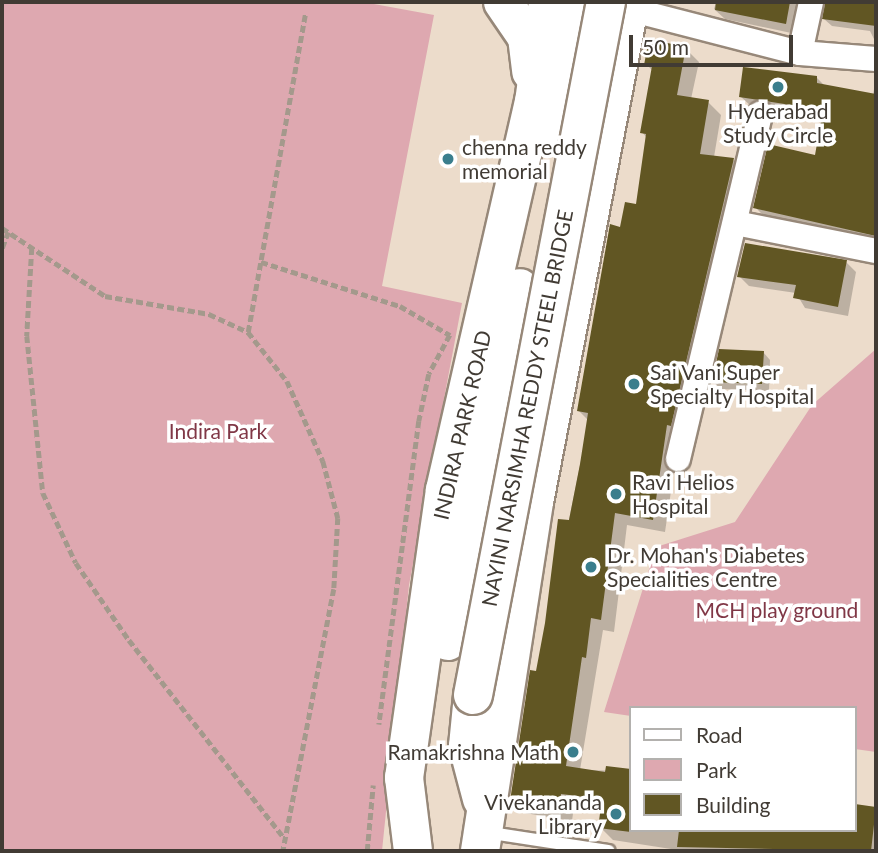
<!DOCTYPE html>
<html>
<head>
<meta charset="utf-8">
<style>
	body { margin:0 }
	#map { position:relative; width:878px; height:853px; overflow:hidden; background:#ecdccb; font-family:Lato,sans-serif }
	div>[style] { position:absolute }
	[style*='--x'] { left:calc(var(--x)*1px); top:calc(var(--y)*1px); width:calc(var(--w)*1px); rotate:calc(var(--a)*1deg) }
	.green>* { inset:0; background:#dea8b0 }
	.shadow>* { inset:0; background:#0003 }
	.building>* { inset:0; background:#615623 }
	.path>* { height:4.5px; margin-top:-2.25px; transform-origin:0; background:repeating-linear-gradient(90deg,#a4998c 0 7px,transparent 0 10.5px) }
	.roads { filter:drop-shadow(2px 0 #978879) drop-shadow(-2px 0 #978879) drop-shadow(0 2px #978879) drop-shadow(0 -2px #978879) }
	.service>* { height:12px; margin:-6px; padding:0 6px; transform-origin:6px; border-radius:6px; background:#fff }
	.minor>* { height:24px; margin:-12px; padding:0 12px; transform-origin:12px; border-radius:12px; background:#fff }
	.primary>* { height:38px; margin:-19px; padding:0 19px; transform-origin:19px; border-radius:19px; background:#fff }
	.bridges { filter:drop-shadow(2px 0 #978879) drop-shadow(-2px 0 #978879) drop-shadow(0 2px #978879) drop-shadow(0 -2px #978879) }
	.primary-bridge>* { height:38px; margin:-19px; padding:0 19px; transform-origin:19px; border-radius:19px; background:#fff }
	.dots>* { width:19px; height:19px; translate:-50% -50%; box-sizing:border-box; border:4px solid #fff; border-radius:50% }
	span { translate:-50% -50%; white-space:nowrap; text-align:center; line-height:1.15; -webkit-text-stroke:7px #fff; paint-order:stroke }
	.poi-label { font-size:21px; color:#413b34 }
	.left { translate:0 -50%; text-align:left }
	.right { translate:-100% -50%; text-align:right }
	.street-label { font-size:21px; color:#413b34 }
	.park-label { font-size:21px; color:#803746 }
	.frame { position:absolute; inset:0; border:4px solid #413b34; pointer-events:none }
	.legend { position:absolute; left:629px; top:706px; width:228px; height:126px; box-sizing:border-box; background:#fff; border:2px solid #b3b1ae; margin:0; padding:9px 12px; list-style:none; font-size:21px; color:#413b34 }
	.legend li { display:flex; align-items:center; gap:14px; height:35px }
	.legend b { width:35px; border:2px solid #b3b1ae }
	.scale { position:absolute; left:629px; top:35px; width:164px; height:32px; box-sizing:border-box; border:4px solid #413b34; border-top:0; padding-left:9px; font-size:21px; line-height:24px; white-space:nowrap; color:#413b34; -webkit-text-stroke:5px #fff; paint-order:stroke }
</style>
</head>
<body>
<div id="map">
	<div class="green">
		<i style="clip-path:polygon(2px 2px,363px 2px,434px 15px,382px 286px,462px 303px,409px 585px,382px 851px,2px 851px)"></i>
		<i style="clip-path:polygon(876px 349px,876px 752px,855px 749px,855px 708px,631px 708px,631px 716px,604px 712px,656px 547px,735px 522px,812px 405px)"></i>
	</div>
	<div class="shadow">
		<i style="clip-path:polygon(716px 2px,802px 2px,796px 34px,725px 19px,714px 9px)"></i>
		<i style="clip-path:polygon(826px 2px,876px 2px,876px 43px,870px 31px,832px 26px,824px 19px)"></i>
		<i style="clip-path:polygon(686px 49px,699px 62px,691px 99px,708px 102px,721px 115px,714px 157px,733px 160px,746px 173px,679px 437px,665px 532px,627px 525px,614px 632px,603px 630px,580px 770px,631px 771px,631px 830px,855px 830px,855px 806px,876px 809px,876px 851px,684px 851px,613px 840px,600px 827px,602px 810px,574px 806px,572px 821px,525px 813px,512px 800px,589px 421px,579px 411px,621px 229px,637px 206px,647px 138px,642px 132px,653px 71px,646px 64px)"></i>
		<i style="clip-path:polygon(876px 77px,876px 242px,765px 217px,755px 207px,816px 157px,823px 118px,751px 106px,741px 97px,817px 78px,825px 86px,873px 95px)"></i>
		<i style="clip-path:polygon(846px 262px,856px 272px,848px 316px,805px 308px,796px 293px,749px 286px,739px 276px)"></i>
		<i style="clip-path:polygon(763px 352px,770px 360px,769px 391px,721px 389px,713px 382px)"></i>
	</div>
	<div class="building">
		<i style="clip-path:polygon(716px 2px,790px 2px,786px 24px,715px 10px)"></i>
		<i style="clip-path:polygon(825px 2px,876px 2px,876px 26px,822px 19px)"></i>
		<i style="clip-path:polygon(649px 39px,686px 47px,677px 95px,709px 100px,700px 154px,734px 158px,671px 426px,667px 425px,653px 520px,615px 513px,601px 620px,591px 618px,586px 658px,582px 657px,566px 766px,605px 772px,606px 766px,631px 769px,631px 832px,598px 828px,602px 799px,561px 794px,559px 808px,510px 801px,530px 670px,536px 671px,545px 623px,558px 519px,569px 520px,580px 464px,588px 413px,577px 411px,610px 224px,620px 227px,625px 202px,636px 204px,646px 134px,640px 133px,652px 66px,644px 65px)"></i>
		<i style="clip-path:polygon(743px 67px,817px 76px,817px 83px,876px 94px,876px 236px,753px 208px,768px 144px,815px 155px,823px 110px,739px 97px)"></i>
		<i style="clip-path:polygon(745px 243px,847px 260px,838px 307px,793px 298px,796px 285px,737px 277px)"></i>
		<i style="clip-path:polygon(719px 349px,764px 351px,762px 384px,712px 382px)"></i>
		<i style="clip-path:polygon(855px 804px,876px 807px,871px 851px,677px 847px,679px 830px,855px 830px)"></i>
	</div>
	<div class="path">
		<i style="--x:2;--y:228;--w:123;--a:33.4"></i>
		<i style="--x:105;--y:296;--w:106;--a:9.8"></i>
		<i style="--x:209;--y:314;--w:43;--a:24.8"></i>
		<i style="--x:248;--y:332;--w:63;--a:51.5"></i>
		<i style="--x:287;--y:381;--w:88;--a:65.8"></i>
		<i style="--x:323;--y:461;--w:59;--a:75.3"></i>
		<i style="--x:338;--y:518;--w:71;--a:93.2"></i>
		<i style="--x:334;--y:589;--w:267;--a:101"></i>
		<i style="--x:2;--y:248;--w:17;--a:-69"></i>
		<i style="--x:32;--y:248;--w:88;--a:93.3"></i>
		<i style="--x:27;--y:336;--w:158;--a:84.2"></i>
		<i style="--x:43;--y:493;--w:77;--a:64.8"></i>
		<i style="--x:76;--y:563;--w:93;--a:55.5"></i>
		<i style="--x:129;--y:640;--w:253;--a:51.9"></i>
		<i style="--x:261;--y:262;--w:146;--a:17.6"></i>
		<i style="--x:400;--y:306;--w:58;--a:30.1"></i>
		<i style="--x:450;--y:335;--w:44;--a:118.3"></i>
		<i style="--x:429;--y:374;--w:48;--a:102"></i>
		<i style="--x:419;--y:421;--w:306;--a:97.5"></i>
		<i style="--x:248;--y:332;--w:323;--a:-79.8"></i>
		<i style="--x:367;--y:851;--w:66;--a:-84.8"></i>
	</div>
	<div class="roads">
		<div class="service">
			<i style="--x:485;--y:832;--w:125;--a:8.7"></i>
		</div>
		<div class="minor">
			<i style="--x:617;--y:6;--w:189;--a:14.4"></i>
			<i style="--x:800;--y:53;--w:76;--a:4.5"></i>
			<i style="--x:800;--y:53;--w:52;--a:-77.8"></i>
			<i style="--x:736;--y:223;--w:143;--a:11.3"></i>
			<i style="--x:678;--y:459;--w:355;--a:-76.6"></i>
		</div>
		<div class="primary">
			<i style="--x:503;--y:2;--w:42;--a:55.6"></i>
			<i style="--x:527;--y:37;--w:35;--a:83"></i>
			<i style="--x:553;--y:134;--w:135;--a:-78.9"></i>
			<i style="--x:448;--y:641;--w:360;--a:-78.5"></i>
			<i style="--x:473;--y:695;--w:51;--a:95.6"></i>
			<i style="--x:468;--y:746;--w:55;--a:75.2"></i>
			<i style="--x:413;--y:851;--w:74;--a:-97"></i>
			<i style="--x:404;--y:778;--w:291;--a:-81.9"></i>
			<i style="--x:445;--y:490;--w:398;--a:-77.1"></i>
			<i style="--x:534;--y:102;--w:101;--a:-82"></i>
			<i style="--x:480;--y:851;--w:353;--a:-81.2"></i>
			<i style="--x:534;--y:502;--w:509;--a:-79.13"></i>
		</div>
	</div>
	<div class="bridges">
		<div class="primary-bridge">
			<i style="--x:473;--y:695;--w:706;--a:-79.14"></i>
		</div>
	</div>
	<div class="dots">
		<i style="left:778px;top:87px;background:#3a7e8d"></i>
		<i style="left:448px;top:159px;background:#3a7e8d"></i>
		<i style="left:634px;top:384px;background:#3a7e8d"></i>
		<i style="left:616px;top:494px;background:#3a7e8d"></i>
		<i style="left:591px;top:567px;background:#3a7e8d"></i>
		<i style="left:573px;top:752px;background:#3a7e8d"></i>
		<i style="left:616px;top:814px;background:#3a7e8d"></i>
	</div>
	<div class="poi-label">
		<span style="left:778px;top:123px">Hyderabad<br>Study Circle</span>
		<span class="left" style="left:462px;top:159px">chenna reddy<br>memorial</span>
		<span class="left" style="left:650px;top:384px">Sai Vani Super<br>Specialty Hospital</span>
		<span class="left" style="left:632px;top:494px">Ravi Helios<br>Hospital</span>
		<span class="left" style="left:607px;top:567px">Dr. Mohan's Diabetes<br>Specialities Centre</span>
		<span class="right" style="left:559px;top:752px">Ramakrishna Math</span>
		<span class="right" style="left:602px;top:814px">Vivekananda<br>Library</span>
	</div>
	<div class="street-label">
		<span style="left:527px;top:408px;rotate:-79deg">NAYINI NARSIMHA REDDY STEEL BRIDGE</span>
		<span style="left:462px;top:425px;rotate:-77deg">INDIRA PARK ROAD</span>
	</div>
	<div class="park-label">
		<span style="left:218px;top:431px">Indira Park</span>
		<span style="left:777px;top:610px">MCH play ground</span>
	</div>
	<div class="frame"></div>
	<ul class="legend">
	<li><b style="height:9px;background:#fff"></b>Road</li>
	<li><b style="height:19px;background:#dea8b0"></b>Park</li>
	<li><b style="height:19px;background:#615623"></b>Building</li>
	</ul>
	<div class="scale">50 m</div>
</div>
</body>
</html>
